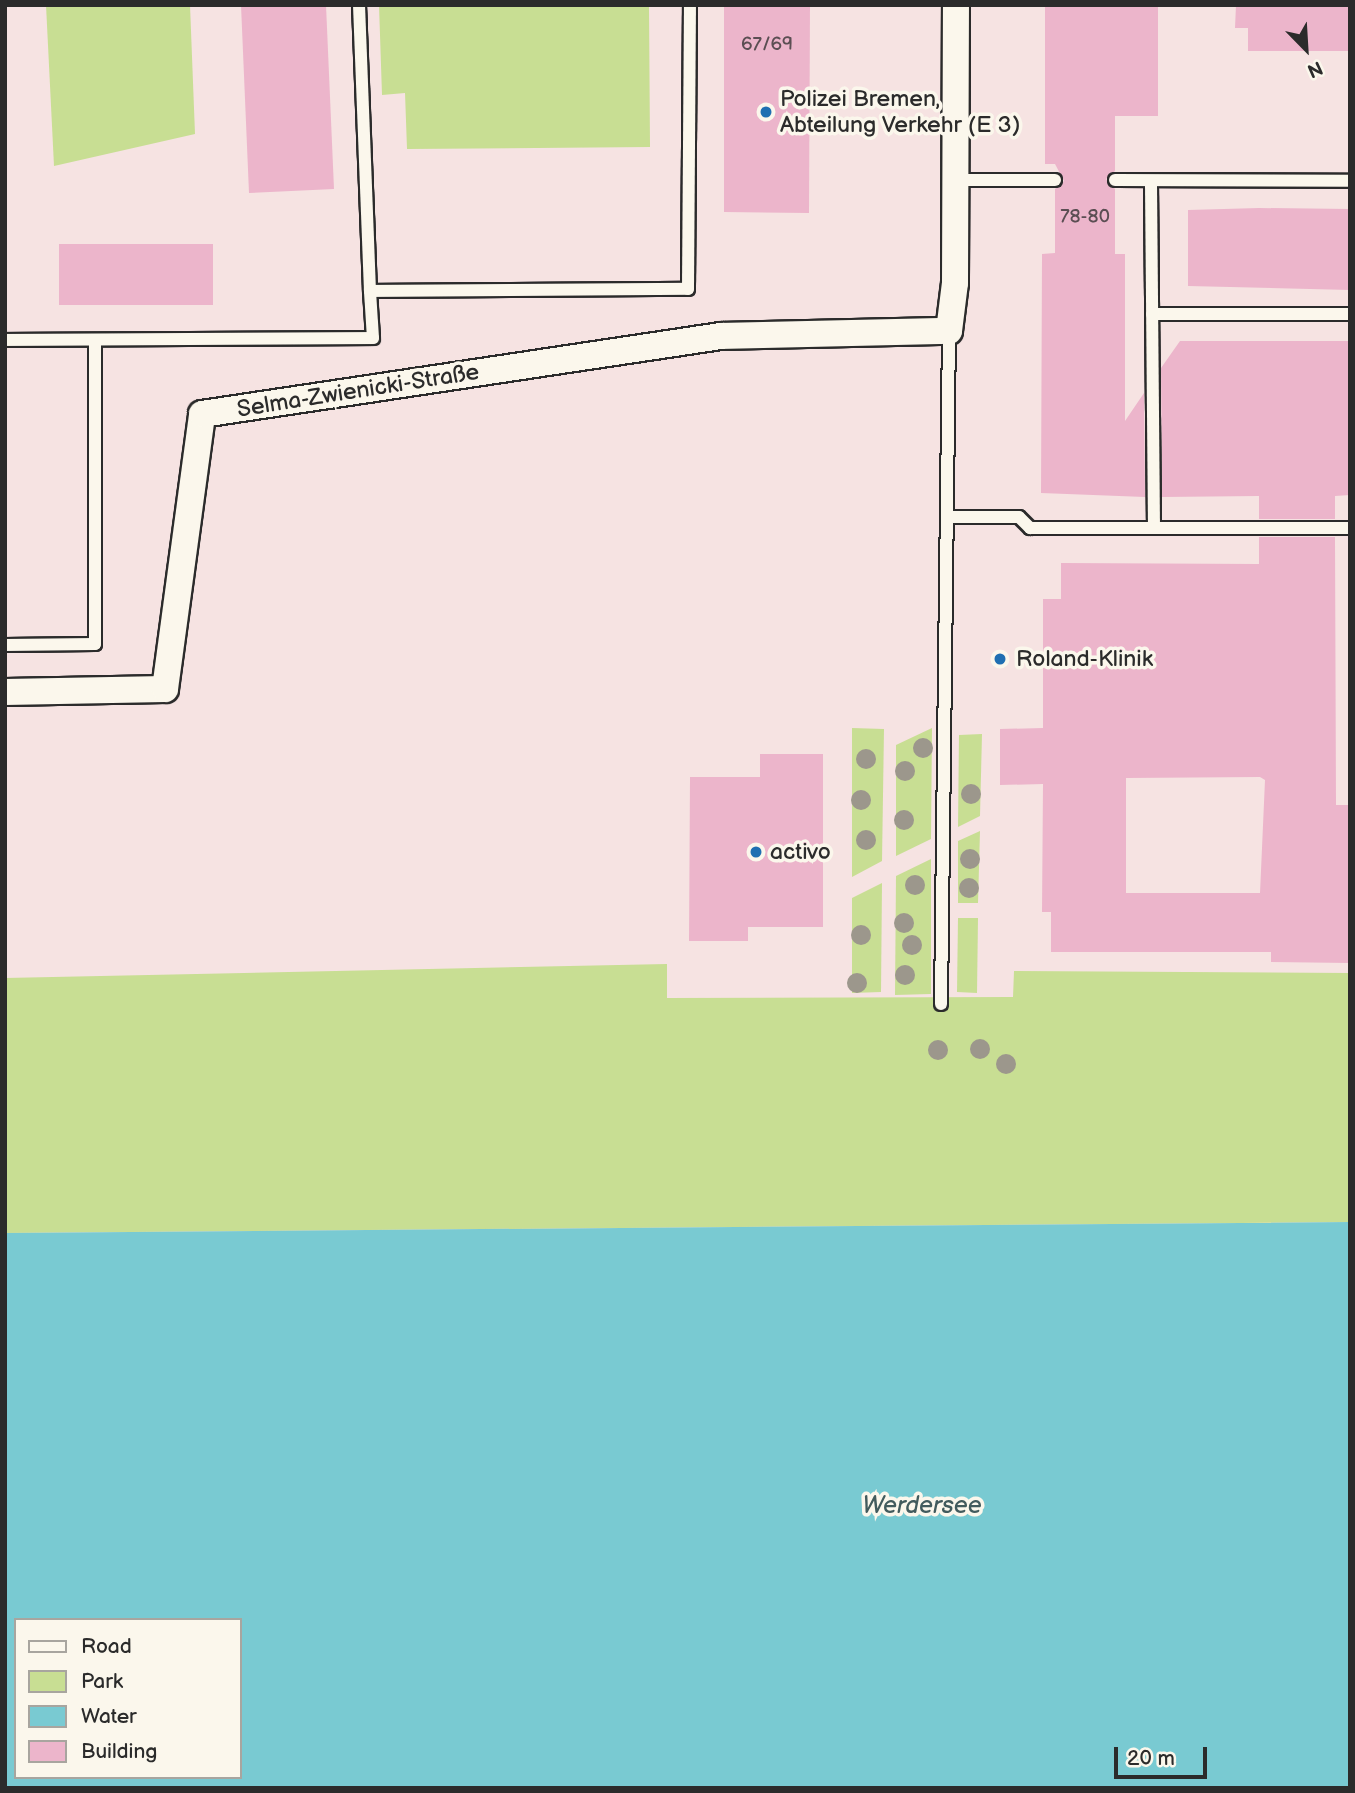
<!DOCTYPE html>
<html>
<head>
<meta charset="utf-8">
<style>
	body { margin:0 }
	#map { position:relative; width:1355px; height:1793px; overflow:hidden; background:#f6e3e2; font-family:"Balsamiq Sans",sans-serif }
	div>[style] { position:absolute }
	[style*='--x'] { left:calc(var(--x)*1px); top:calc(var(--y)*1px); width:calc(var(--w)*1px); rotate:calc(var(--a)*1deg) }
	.green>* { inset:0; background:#c8de93 }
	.water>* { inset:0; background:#79cad2 }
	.building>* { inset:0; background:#ecb5cb }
	.roads { filter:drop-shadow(2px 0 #2b2b2b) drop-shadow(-2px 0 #2b2b2b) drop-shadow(0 2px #2b2b2b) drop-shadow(0 -2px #2b2b2b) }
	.service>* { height:12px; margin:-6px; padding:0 6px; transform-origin:6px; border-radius:6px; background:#fbf7ec }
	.minor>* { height:26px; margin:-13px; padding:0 13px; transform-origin:13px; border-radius:13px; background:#fbf7ec }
	.trees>* { width:20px; height:20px; margin:-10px; border-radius:50%; background:#9c978c }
	.dots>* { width:19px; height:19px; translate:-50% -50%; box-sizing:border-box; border:4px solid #fbf7ec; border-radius:50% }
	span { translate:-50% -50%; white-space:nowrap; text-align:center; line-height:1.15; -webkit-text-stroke:7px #fbf7ec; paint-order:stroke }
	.number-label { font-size:19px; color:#5b4e53 }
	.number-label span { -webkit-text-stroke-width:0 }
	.poi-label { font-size:23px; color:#2b2b2b }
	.left { translate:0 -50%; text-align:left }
	.street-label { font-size:23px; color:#2b2b2b }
	.water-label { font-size:24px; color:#425b5d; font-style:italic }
	.frame { position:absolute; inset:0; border:7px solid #2b2b2b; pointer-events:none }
	.legend { position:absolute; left:14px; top:1618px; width:228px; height:161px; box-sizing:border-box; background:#fbf7ec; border:2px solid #a8a59f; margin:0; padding:9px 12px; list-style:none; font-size:21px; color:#2b2b2b }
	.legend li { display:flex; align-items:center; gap:14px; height:35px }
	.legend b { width:35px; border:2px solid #a8a59f }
	.north { position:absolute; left:1271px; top:14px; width:70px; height:70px; -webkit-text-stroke:5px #fbf7ec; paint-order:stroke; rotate:156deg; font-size:19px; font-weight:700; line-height:28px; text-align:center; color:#2b2b2b }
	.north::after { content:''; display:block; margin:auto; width:24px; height:32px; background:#2b2b2b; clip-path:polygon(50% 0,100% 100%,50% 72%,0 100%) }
	.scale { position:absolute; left:1114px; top:1747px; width:93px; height:32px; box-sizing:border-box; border:4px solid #2b2b2b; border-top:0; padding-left:9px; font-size:21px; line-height:24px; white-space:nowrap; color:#2b2b2b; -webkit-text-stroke:5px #fbf7ec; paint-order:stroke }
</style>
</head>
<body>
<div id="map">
	<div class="green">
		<i style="clip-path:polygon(46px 5px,190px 5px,195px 134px,54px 166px)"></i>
		<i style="clip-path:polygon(379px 5px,649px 5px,650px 147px,407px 149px,405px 93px,382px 95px)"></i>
		<i style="clip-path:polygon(852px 728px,884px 729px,882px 861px,852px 877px)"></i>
		<i style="clip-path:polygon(932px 728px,931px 839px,896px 856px,896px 745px)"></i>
		<i style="clip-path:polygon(982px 734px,980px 816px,958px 827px,959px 735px)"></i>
		<i style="clip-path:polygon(980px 831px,978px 903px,958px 903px,958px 841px)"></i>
		<i style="clip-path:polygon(931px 859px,931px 994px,895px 995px,896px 876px)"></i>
		<i style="clip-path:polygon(882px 883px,881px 992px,852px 993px,852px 898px)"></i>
		<i style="clip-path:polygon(958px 918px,978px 918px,977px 993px,957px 992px)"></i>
		<i style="clip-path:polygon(667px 964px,667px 998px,1013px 997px,1014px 971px,1350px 973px,1350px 1222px,5px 1233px,5px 978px)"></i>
	</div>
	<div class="water">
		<i style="clip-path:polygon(evenodd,1350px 1222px,1350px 1788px,5px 1788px,5px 1233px,1350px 1222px,16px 1620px,240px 1620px,240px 1777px,16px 1777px,16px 1620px)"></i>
	</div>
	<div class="building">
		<i style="clip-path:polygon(241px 5px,326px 5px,334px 189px,249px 193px)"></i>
		<i style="clip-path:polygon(724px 5px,810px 5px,809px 213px,724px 212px)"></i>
		<i style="clip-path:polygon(1045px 5px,1158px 5px,1158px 116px,1115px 116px,1115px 171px,1106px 179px,1115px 189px,1115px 254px,1125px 254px,1125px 421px,1144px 393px,1145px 497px,1041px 493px,1042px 254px,1055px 253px,1055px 189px,1064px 181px,1055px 164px,1045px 164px)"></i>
		<i style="clip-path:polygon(1236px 5px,1350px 5px,1350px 51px,1248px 51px,1248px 28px,1235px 28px)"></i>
		<i style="clip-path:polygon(1259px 208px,1350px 209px,1350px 290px,1188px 286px,1188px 210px)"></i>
		<i style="clip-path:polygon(59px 244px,213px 244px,213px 305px,59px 305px)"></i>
		<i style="clip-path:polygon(1180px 341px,1350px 341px,1350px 495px,1335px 496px,1335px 519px,1259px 519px,1259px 496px,1162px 497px,1161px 368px)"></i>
		<i style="clip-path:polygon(evenodd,1259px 537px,1335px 537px,1336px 805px,1350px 805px,1350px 963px,1271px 962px,1271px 952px,1051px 952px,1051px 912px,1042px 912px,1043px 784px,1000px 785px,1000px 729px,1043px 728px,1043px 599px,1061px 599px,1061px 563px,1259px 564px,1259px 537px,1260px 777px,1265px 780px,1260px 893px,1126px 893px,1126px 778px,1260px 777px)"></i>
		<i style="clip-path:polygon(760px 754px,823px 754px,823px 927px,748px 927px,748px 941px,689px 941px,690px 777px,760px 777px)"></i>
	</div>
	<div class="roads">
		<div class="service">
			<i style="--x:359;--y:5;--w:286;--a:87.8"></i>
			<i style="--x:370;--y:291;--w:318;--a:-0.4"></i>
			<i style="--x:688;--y:289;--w:284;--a:-89.6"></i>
			<i style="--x:956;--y:180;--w:99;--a:0"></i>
			<i style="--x:1115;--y:180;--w:235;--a:0.2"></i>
			<i style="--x:1152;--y:314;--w:198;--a:0"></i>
			<i style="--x:5;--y:340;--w:368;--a:-0.3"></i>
			<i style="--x:373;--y:338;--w:47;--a:-93.7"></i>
			<i style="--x:948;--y:517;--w:71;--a:0"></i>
			<i style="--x:1019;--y:517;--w:16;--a:45"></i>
			<i style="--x:1030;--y:528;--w:124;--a:0"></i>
			<i style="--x:1154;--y:528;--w:347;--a:-90.5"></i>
			<i style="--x:1154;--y:528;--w:196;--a:0"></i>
			<i style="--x:5;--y:645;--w:90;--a:-0.6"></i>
			<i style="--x:95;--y:644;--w:304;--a:-90"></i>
			<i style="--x:941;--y:1004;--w:673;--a:-89.32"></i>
		</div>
		<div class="minor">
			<i style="--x:5;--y:692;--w:160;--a:-1.1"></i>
			<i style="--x:165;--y:689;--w:277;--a:-82.3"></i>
			<i style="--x:202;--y:414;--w:525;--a:-8.55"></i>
			<i style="--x:721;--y:336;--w:228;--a:-1.3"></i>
			<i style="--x:949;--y:331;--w:48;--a:-82.9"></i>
			<i style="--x:955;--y:283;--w:278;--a:-89.8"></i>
		</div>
	</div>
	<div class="trees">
		<i style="left:923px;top:748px"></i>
		<i style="left:866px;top:759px"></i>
		<i style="left:905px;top:771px"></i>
		<i style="left:971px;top:794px"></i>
		<i style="left:861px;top:800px"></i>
		<i style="left:904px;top:820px"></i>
		<i style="left:866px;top:840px"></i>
		<i style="left:970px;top:859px"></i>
		<i style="left:915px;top:885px"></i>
		<i style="left:969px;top:888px"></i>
		<i style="left:904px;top:923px"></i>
		<i style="left:861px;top:935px"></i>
		<i style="left:912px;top:945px"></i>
		<i style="left:905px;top:975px"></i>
		<i style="left:857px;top:983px"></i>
		<i style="left:980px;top:1049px"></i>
		<i style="left:938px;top:1050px"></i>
		<i style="left:1006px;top:1064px"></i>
	</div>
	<div class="dots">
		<i style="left:766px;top:112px;background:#1f6fb2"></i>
		<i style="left:1000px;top:659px;background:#1f6fb2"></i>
		<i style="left:756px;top:852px;background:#1f6fb2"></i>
	</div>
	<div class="number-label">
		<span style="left:767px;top:45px">67/69</span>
		<span style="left:1085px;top:217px">78-80</span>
	</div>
	<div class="poi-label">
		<span class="left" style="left:780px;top:112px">Polizei Bremen,<br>Abteilung Verkehr (E 3)</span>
		<span class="left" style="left:1016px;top:659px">Roland-Klinik</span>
		<span class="left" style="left:770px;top:852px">activo</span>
	</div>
	<div class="street-label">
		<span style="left:358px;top:391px;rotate:-9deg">Selma-Zwienicki-Straße</span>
	</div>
	<div class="water-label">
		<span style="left:922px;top:1506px">Werdersee</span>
	</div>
	<div class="frame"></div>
	<ul class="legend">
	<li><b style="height:9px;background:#fbf7ec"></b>Road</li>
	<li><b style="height:19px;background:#c8de93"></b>Park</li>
	<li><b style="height:19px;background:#79cad2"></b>Water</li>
	<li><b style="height:19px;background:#ecb5cb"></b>Building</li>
	</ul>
	<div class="north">N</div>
	<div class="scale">20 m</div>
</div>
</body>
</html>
